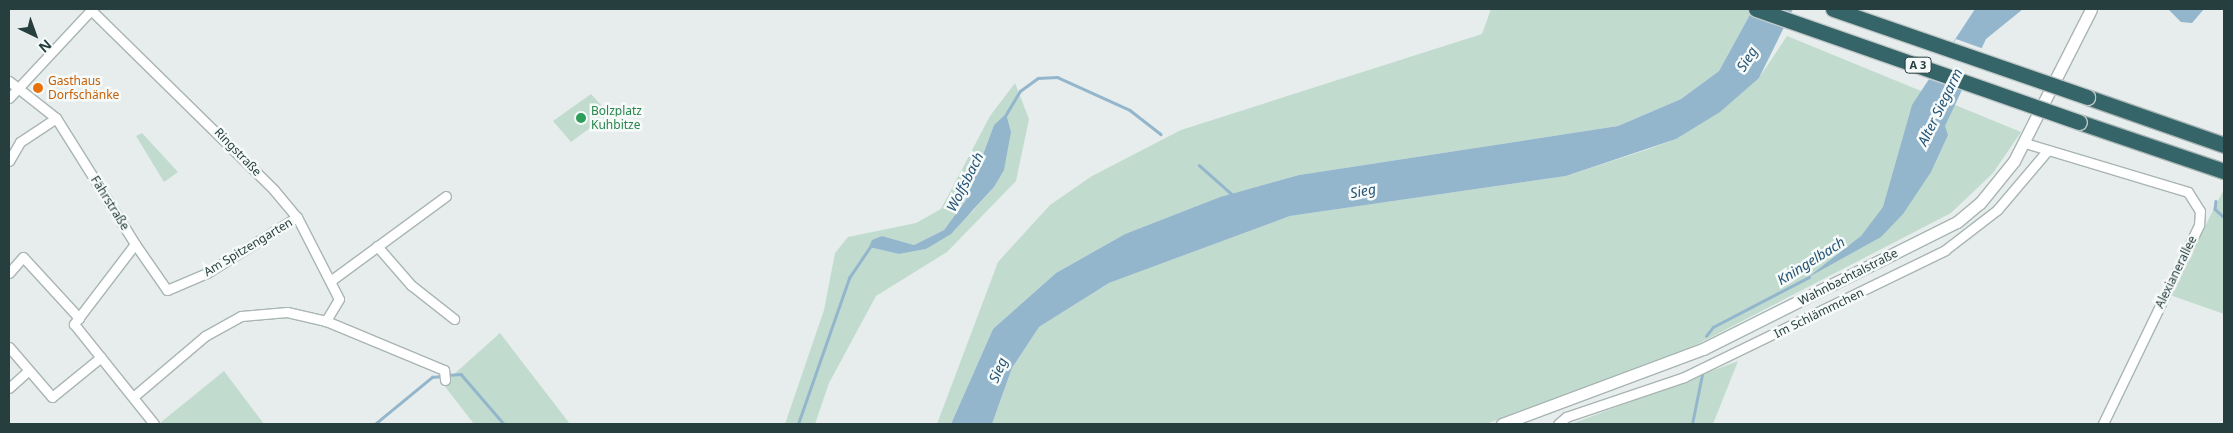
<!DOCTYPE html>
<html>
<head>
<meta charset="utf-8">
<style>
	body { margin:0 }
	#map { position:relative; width:2233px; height:433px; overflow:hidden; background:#e6edec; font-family:"Noto Sans",sans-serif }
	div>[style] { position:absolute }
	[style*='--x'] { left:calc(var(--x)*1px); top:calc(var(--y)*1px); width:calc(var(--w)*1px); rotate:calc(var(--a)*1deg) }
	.green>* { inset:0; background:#c1dccf }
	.water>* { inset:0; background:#94b6cd }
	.pier>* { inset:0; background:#e6edec }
	.stream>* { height:2.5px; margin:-1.25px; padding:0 1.25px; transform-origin:1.25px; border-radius:1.25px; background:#94b6cd }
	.roads { filter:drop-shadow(1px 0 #a9b5b4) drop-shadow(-1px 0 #a9b5b4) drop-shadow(0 1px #a9b5b4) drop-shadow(0 -1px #a9b5b4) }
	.street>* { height:9px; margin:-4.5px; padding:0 4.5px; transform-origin:4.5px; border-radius:4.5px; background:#fff }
	.secondary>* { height:11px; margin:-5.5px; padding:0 5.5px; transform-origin:5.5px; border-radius:5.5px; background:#fff }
	.highway>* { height:15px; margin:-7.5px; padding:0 7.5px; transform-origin:7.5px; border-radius:7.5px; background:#356568 }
	.bridges { filter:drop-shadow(1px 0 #c2c9c9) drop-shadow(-1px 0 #c2c9c9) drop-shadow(0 1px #c2c9c9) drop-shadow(0 -1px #c2c9c9) }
	.highway-bridge>* { height:15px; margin:-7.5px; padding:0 7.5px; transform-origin:7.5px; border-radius:7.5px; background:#356568 }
	.dots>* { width:14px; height:14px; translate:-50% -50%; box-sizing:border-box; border:2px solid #f6faf9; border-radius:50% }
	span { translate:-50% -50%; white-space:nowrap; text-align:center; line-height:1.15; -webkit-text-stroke:5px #f6faf9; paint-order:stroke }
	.shield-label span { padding:1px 4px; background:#f6faf9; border:1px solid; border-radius:4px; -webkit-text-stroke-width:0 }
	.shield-label { font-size:11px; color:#263e3e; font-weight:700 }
	.food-label { font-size:12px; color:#c56008 }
	.left { translate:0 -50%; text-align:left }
	.leisure-label { font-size:12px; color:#27864d }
	.street-label { font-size:12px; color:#263e3e }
	.water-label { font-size:14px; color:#255475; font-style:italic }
	.frame { position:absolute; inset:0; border:10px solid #263e3e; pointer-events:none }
	.north { position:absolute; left:10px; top:10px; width:50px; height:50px; -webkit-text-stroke:4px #f6faf9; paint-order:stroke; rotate:138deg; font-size:14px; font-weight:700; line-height:20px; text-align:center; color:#263e3e }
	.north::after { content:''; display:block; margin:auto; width:18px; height:22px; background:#263e3e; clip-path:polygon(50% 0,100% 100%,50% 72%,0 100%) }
</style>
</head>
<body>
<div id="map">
	<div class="green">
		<i style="clip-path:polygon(1491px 9px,1753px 9px,1719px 71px,1681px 99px,1618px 126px,1299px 175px,1220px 197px,1125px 234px,1056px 273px,993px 329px,951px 424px,937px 424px,998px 262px,1050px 205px,1092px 176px,1181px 130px,1482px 34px)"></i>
		<i style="clip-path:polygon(1787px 36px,2021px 132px,1993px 173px,1951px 213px,1694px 346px,1486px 424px,992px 424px,1012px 368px,1039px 327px,1109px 283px,1290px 216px,1566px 176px,1649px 149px,1676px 139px,1759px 78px)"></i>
		<i style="clip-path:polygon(evenodd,1015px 83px,1029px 119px,1016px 181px,947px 252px,876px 296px,829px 383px,815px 424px,785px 424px,824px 310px,835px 253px,848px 237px,916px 223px,941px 209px,990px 116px,1015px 83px,994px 125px,994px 187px,972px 212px,926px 249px,899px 254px,869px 247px,882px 236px,914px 245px,944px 230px,966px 200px,994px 125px)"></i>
		<i style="clip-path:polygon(591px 94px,609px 114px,571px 142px,553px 121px)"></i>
		<i style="clip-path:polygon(142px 133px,178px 172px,164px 182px,136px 136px)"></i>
		<i style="clip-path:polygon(2223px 191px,2224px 191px,2224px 314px,2170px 295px)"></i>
		<i style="clip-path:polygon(500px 333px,570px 424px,474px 424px,443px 384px)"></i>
		<i style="clip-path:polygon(1738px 361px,1713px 424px,1573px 424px,1574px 423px)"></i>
		<i style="clip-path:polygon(224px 371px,264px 424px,161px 424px,160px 423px)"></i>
	</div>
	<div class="water">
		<i style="clip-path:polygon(1753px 9px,1793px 9px,1759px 78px,1720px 112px,1676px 139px,1566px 176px,1290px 216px,1109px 283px,1039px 327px,1012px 368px,992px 424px,951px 424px,993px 329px,1056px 273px,1125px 234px,1220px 197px,1299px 175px,1618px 126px,1681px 99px,1719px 71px)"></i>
		<i style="clip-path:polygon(1975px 9px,2023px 9px,1986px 39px,1945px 126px,1948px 135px,1931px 172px,1903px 214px,1881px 237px,1807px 278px,1861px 236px,1883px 207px,1912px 105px)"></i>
		<i style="clip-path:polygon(2168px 9px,2204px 9px,2192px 23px,2181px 22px)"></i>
		<i style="clip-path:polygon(1006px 114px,1011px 132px,1004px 170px,994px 187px,951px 234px,926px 249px,899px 254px,869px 247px,872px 240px,882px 236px,914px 245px,944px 230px,966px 200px,994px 125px)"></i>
	</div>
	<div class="pier">
		<i style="clip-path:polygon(1956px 39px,1984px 49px,1964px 91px,1928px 79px)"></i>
	</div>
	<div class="stream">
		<i style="--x:1005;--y:116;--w:29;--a:-59"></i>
		<i style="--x:1020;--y:91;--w:22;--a:-36"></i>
		<i style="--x:1038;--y:78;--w:19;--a:-3"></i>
		<i style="--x:1057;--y:77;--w:80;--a:24.3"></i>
		<i style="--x:1130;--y:110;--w:39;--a:38"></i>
		<i style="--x:1199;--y:165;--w:45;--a:41.4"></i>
		<i style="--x:2216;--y:201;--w:8;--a:97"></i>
		<i style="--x:2215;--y:209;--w:12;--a:42"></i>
		<i style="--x:1706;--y:336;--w:11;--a:-52"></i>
		<i style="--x:1713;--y:327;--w:108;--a:-27.5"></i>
		<i style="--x:447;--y:375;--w:14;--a:-4"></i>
		<i style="--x:461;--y:374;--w:66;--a:49.3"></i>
		<i style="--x:375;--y:424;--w:74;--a:-39.5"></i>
		<i style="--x:432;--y:377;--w:10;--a:-6"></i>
		<i style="--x:798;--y:424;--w:155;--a:-70.7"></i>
		<i style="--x:849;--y:278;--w:37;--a:-56"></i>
		<i style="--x:1692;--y:424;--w:50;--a:-78.5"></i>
	</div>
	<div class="roads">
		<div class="street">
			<i style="--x:90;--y:9;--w:258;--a:44.5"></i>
			<i style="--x:274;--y:190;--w:35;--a:50"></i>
			<i style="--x:297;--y:217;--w:92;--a:62.9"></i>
			<i style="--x:339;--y:299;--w:26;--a:121"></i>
			<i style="--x:326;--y:321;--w:40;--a:-167"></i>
			<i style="--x:287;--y:312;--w:46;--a:175"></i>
			<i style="--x:241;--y:316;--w:41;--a:150.9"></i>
			<i style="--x:205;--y:336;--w:94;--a:139.7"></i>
			<i style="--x:9;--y:81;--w:60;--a:38.2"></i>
			<i style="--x:56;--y:118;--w:149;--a:57.9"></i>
			<i style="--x:135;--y:244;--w:101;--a:127.3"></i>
			<i style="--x:74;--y:324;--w:128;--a:51.3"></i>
			<i style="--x:9;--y:98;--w:122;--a:-47"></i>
			<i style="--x:2025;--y:143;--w:170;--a:16.7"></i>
			<i style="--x:2188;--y:192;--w:22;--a:58"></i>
			<i style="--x:2200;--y:211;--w:14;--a:94"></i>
			<i style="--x:2199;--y:225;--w:221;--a:115.8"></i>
			<i style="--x:9;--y:161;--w:22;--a:-60"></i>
			<i style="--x:20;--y:142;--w:43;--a:-33.7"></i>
			<i style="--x:135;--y:244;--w:56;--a:55.2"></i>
			<i style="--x:167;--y:290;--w:43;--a:-23"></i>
			<i style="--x:207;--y:273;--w:106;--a:-31.9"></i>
			<i style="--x:377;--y:246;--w:52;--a:48.9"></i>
			<i style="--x:411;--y:285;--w:55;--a:38.3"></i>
			<i style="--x:9;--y:273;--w:21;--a:-49"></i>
			<i style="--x:23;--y:257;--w:83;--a:47.4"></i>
			<i style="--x:333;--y:279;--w:140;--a:-36.3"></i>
			<i style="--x:326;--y:321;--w:128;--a:22.6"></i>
			<i style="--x:444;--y:370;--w:10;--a:84"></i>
			<i style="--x:9;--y:347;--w:66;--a:49.3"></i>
			<i style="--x:52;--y:397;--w:63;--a:-39.2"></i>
			<i style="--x:9;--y:388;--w:25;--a:-42"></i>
			<i style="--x:1558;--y:424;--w:11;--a:-41"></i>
			<i style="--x:1566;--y:417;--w:125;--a:-18.7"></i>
			<i style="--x:1684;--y:377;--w:290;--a:-25.9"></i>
			<i style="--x:1945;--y:250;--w:66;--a:-37.6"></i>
			<i style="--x:1997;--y:210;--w:77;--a:-49.7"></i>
		</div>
		<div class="secondary">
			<i style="--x:1502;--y:424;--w:215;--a:-20.5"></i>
			<i style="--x:1703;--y:349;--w:284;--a:-26.6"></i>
			<i style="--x:1957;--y:222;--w:30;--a:-40"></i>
			<i style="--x:1980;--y:203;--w:54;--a:-51"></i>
			<i style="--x:2014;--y:161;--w:170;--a:-63.1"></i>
		</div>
		<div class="highway">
			<i style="--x:2087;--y:97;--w:145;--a:19.3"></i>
			<i style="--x:2079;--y:122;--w:153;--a:18.7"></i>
		</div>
	</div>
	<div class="bridges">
		<div class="highway-bridge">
			<i style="--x:1756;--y:9;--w:342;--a:19.3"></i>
			<i style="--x:1833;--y:9;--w:269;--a:19.1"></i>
		</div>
	</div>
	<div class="dots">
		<i style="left:38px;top:88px;background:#e8710a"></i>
		<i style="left:581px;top:118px;background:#2e9e5b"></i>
	</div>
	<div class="shield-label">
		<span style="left:1918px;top:65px">A 3</span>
	</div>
	<div class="food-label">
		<span class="left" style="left:48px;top:88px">Gasthaus<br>Dorfschänke</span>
	</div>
	<div class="leisure-label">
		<span class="left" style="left:591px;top:118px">Bolzplatz<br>Kuhbitze</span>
	</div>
	<div class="street-label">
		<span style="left:238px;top:152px;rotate:46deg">Ringstraße</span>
		<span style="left:110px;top:203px;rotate:58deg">Fährstraße</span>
		<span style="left:248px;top:247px;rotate:-31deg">Am Spitzengarten</span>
		<span style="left:2176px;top:272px;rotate:-64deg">Alexianerallee</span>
		<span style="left:1848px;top:277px;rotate:-27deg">Wahnbachtalstraße</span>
		<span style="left:1819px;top:313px;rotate:-26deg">Im Schlämmchen</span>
	</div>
	<div class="water-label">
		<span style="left:1747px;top:59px;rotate:-58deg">Sieg</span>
		<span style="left:1940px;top:107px;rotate:-64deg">Alter Siegarm</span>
		<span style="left:965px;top:182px;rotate:-63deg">Wolfsbach</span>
		<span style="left:1363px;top:191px;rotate:-11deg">Sieg</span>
		<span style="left:1811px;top:261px;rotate:-32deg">Kningelbach</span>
		<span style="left:998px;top:370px;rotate:-67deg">Sieg</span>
	</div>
	<div class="frame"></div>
	<div class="north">N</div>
</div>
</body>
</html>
